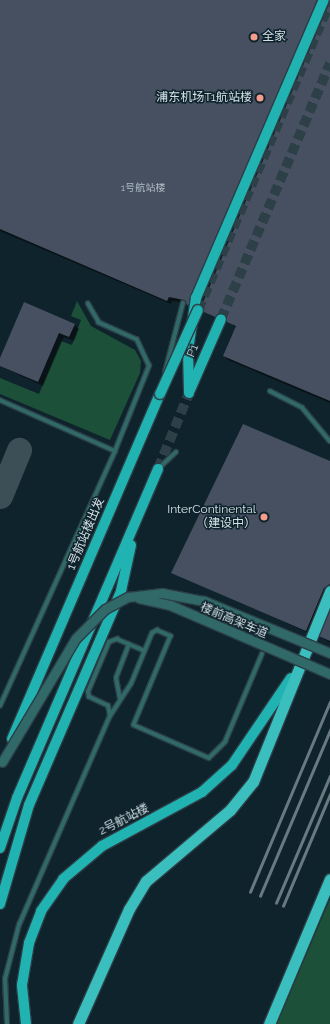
<!DOCTYPE html>
<html>
<head>
<meta charset="utf-8">
<style>
	body { margin:0 }
	#map { position:relative; width:330px; height:1024px; overflow:hidden; background:#0f232c; font-family:Raleway,"Noto Sans SC",sans-serif }
	div>[style] { position:absolute }
	[style*='--x'] { left:calc(var(--x)*1px); top:calc(var(--y)*1px); width:calc(var(--w)*1px); rotate:calc(var(--a)*1deg) }
	.green>* { inset:0; background:#1d5039 }
	.shadow>* { inset:0; background:#0007 }
	.taxiway>* { height:25px; margin:-12.5px; padding:0 12.5px; transform-origin:12.5px; border-radius:12.5px; background:#3c4e56 }
	.building>* { inset:0; background:#465061 }
	.primary-tunnel>* { height:10px; margin-top:-5px; transform-origin:0; background:repeating-linear-gradient(90deg,#2d4048 0 10px,transparent 0 15px) }
	.roads { filter:drop-shadow(1px 0 #2b3e46) drop-shadow(-1px 0 #2b3e46) drop-shadow(0 1px #2b3e46) drop-shadow(0 -1px #2b3e46) }
	.service>* { height:3.5px; margin:-1.75px; padding:0 1.75px; transform-origin:1.75px; border-radius:1.75px; background:#306968 }
	.primary>* { height:10px; margin:-5px; padding:0 5px; transform-origin:5px; border-radius:5px; background:#21b3b2 }
	.trunk>* { height:11px; margin:-5.5px; padding:0 5.5px; transform-origin:5.5px; border-radius:5.5px; background:#3abfbe }
	.rail>* { height:2.5px; margin:-1.25px; padding:0 1.25px; transform-origin:1.25px; border-radius:1.25px; background:#687981 }
	.bridges { filter:drop-shadow(1px 0 #2b3e46) drop-shadow(-1px 0 #2b3e46) drop-shadow(0 1px #2b3e46) drop-shadow(0 -1px #2b3e46) }
	.tertiary-bridge>* { height:9px; margin:-4.5px; padding:0 4.5px; transform-origin:4.5px; border-radius:4.5px; background:#306968 }
	.primary-bridge>* { height:10px; margin:-5px; padding:0 5px; transform-origin:5px; border-radius:5px; background:#21b3b2 }
	.dots>* { width:11px; height:11px; translate:-50% -50%; box-sizing:border-box; border:2px solid #0f232c; border-radius:50% }
	span { translate:-50% -50%; white-space:nowrap; text-align:center; line-height:1.15; -webkit-text-stroke:3px #0f232c; paint-order:stroke }
	.number-label { font-size:10px; color:#b0bdc6 }
	.number-label span { -webkit-text-stroke-width:0 }
	.poi-label { font-size:12px; color:#d4e1e7 }
	.left { translate:0 -50%; text-align:left }
	.right { translate:-100% -50%; text-align:right }
	.street-label { font-size:12px; color:#d4e1e7 }
</style>
</head>
<body>
<div id="map">
	<div class="green">
		<i style="clip-path:polygon(77px 301px,91px 326px,135px 350px,141px 361px,140px 373px,110px 440px,0 394px,0 378px,39px 394px,61px 341px,72px 345px,81px 320px,71px 316px)"></i>
		<i style="clip-path:polygon(330px 899px,330px 1024px,277px 1024px)"></i>
	</div>
	<div class="shadow">
		<i style="clip-path:polygon(0 0,324px 0,193px 308px,188px 303px,172px 301px,171px 304px,0 231px)"></i>
		<i style="clip-path:polygon(330px 5px,330px 403px,228px 360px,224px 356px,236px 328px,226px 317px,219px 320px,205px 312px)"></i>
		<i style="clip-path:polygon(74px 324px,79px 329px,74px 341px,64px 337px,43px 386px,0 366px,0 360px)"></i>
		<i style="clip-path:polygon(330px 462px,330px 592px,311px 634px,172px 572px)"></i>
		<i style="clip-path:polygon(330px 612px,330px 643px,321px 636px)"></i>
	</div>
	<div class="taxiway">
		<i style="--x:0;--y:496;--w:50;--a:-67.6"></i>
	</div>
	<div class="building">
		<i style="clip-path:polygon(0 0,317px 0,188px 306px,184px 300px,169px 297px,167px 301px,0 229px)"></i>
		<i style="clip-path:polygon(330px 2px,330px 401px,223px 356px,236px 326px,227px 322px,223px 313px,215px 317px,204px 312px,202px 305px)"></i>
		<i style="clip-path:polygon(24px 302px,75px 324px,69px 337px,59px 333px,38px 382px,0 366px,0 358px)"></i>
		<i style="clip-path:polygon(243px 424px,330px 461px,330px 584px,324px 588px,306px 631px,171px 573px)"></i>
		<i style="clip-path:polygon(330px 610px,330px 641px,319px 636px)"></i>
	</div>
	<div class="primary-tunnel">
		<i style="--x:198;--y:310;--w:335;--a:-66.8"></i>
		<i style="--x:221;--y:319;--w:278;--a:-66.9"></i>
		<i style="--x:158;--y:469;--w:82;--a:-67.8"></i>
	</div>
	<div class="roads">
		<div class="service">
			<i style="--x:165;--y:372;--w:71;--a:-75.4"></i>
			<i style="--x:270;--y:391;--w:36;--a:27"></i>
			<i style="--x:302;--y:407;--w:44;--a:50.5"></i>
			<i style="--x:0;--y:400;--w:126;--a:23.9"></i>
			<i style="--x:159;--y:468;--w:23;--a:-43"></i>
			<i style="--x:120;--y:699;--w:21;--a:-101"></i>
			<i style="--x:116;--y:678;--w:36;--a:-69"></i>
			<i style="--x:0;--y:706;--w:280;--a:-65.7"></i>
			<i style="--x:115;--y:451;--w:92;--a:-68.2"></i>
			<i style="--x:149;--y:366;--w:29;--a:-115"></i>
			<i style="--x:137;--y:340;--w:42;--a:-155.9"></i>
			<i style="--x:99;--y:323;--w:22;--a:-120"></i>
			<i style="--x:110;--y:716;--w:10;--a:-101"></i>
			<i style="--x:108;--y:706;--w:21;--a:-155"></i>
			<i style="--x:89;--y:697;--w:5;--a:-101"></i>
			<i style="--x:88;--y:692;--w:54;--a:-67.2"></i>
			<i style="--x:109;--y:642;--w:9;--a:-21"></i>
			<i style="--x:117;--y:639;--w:30;--a:23"></i>
			<i style="--x:7;--y:1024;--w:45;--a:-92.5"></i>
			<i style="--x:5;--y:979;--w:56;--a:-75.5"></i>
			<i style="--x:19;--y:925;--w:228;--a:-66.5"></i>
			<i style="--x:110;--y:716;--w:38;--a:-57"></i>
			<i style="--x:131;--y:684;--w:55;--a:-67.6"></i>
			<i style="--x:152;--y:633;--w:6;--a:-31"></i>
			<i style="--x:157;--y:630;--w:15;--a:23"></i>
			<i style="--x:171;--y:636;--w:96;--a:112.6"></i>
			<i style="--x:134;--y:725;--w:82;--a:23.7"></i>
			<i style="--x:209;--y:758;--w:23;--a:-45"></i>
			<i style="--x:225;--y:742;--w:95;--a:-67.2"></i>
		</div>
		<div class="primary">
			<i style="--x:190;--y:390;--w:77;--a:-66.4"></i>
			<i style="--x:189;--y:393;--w:43;--a:-91.3"></i>
			<i style="--x:188;--y:350;--w:53;--a:-81.3"></i>
			<i style="--x:196;--y:298;--w:324;--a:-66.8"></i>
			<i style="--x:12;--y:739;--w:375;--a:-66.8"></i>
			<i style="--x:0;--y:848;--w:53;--a:-71.2"></i>
			<i style="--x:17;--y:798;--w:358;--a:-66.8"></i>
			<i style="--x:0;--y:904;--w:103;--a:-73.7"></i>
			<i style="--x:29;--y:805;--w:233;--a:-66.7"></i>
			<i style="--x:121;--y:591;--w:47;--a:-77.7"></i>
			<i style="--x:26;--y:1024;--w:39;--a:-96"></i>
			<i style="--x:22;--y:985;--w:43;--a:-80.5"></i>
			<i style="--x:29;--y:943;--w:34;--a:-69"></i>
			<i style="--x:41;--y:911;--w:39;--a:-55"></i>
			<i style="--x:63;--y:879;--w:51;--a:-40.2"></i>
			<i style="--x:102;--y:846;--w:114;--a:-28.4"></i>
			<i style="--x:202;--y:792;--w:40;--a:-42"></i>
			<i style="--x:232;--y:765;--w:105;--a:-55.9"></i>
		</div>
		<div class="trunk">
			<i style="--x:78;--y:1024;--w:126;--a:-66.1"></i>
			<i style="--x:129;--y:909;--w:33;--a:-59"></i>
			<i style="--x:146;--y:881;--w:110;--a:-40.2"></i>
			<i style="--x:230;--y:810;--w:36;--a:-51"></i>
			<i style="--x:253;--y:782;--w:206;--a:-68"></i>
			<i style="--x:269;--y:1024;--w:157;--a:-67.2"></i>
		</div>
	</div>
	<div class="rail">
		<i style="--x:250;--y:892;--w:206;--a:-67.2"></i>
		<i style="--x:260;--y:896;--w:180;--a:-67.1"></i>
		<i style="--x:276;--y:903;--w:138;--a:-67"></i>
		<i style="--x:283;--y:906;--w:121;--a:-67.2"></i>
	</div>
	<div class="bridges">
		<div class="tertiary-bridge">
			<i style="--x:139;--y:598;--w:32;--a:13"></i>
			<i style="--x:170;--y:605;--w:174;--a:23.3"></i>
			<i style="--x:2;--y:762;--w:144;--a:-59.2"></i>
			<i style="--x:76;--y:638;--w:41;--a:-45"></i>
			<i style="--x:105;--y:609;--w:26;--a:-28"></i>
			<i style="--x:128;--y:597;--w:34;--a:-7"></i>
			<i style="--x:162;--y:593;--w:43;--a:10.8"></i>
			<i style="--x:204;--y:601;--w:136;--a:22.4"></i>
		</div>
		<div class="primary-bridge">
			<i style="--x:160;--y:394;--w:92;--a:-65.7"></i>
		</div>
	</div>
	<div class="dots">
		<i style="left:254px;top:37px;background:#f49d8c"></i>
		<i style="left:260px;top:98px;background:#f49d8c"></i>
		<i style="left:264px;top:517px;background:#f49d8c"></i>
	</div>
	<div class="number-label">
		<span style="left:143px;top:188px">1号航站楼</span>
	</div>
	<div class="poi-label">
		<span class="left" style="left:262px;top:37px">全家</span>
		<span class="right" style="left:252px;top:98px">浦东机场T1航站楼</span>
		<span class="right" style="left:256px;top:517px">InterContinental<br>（建设中）</span>
	</div>
	<div class="street-label">
		<span style="left:193px;top:351px;rotate:-67deg">P1</span>
		<span style="left:86px;top:534px;rotate:-67deg">1号航站楼出发</span>
		<span style="left:234px;top:621px;rotate:23deg">楼前高架车道</span>
		<span style="left:124px;top:820px;rotate:-27deg">2号航站楼</span>
	</div>
</div>
</body>
</html>
